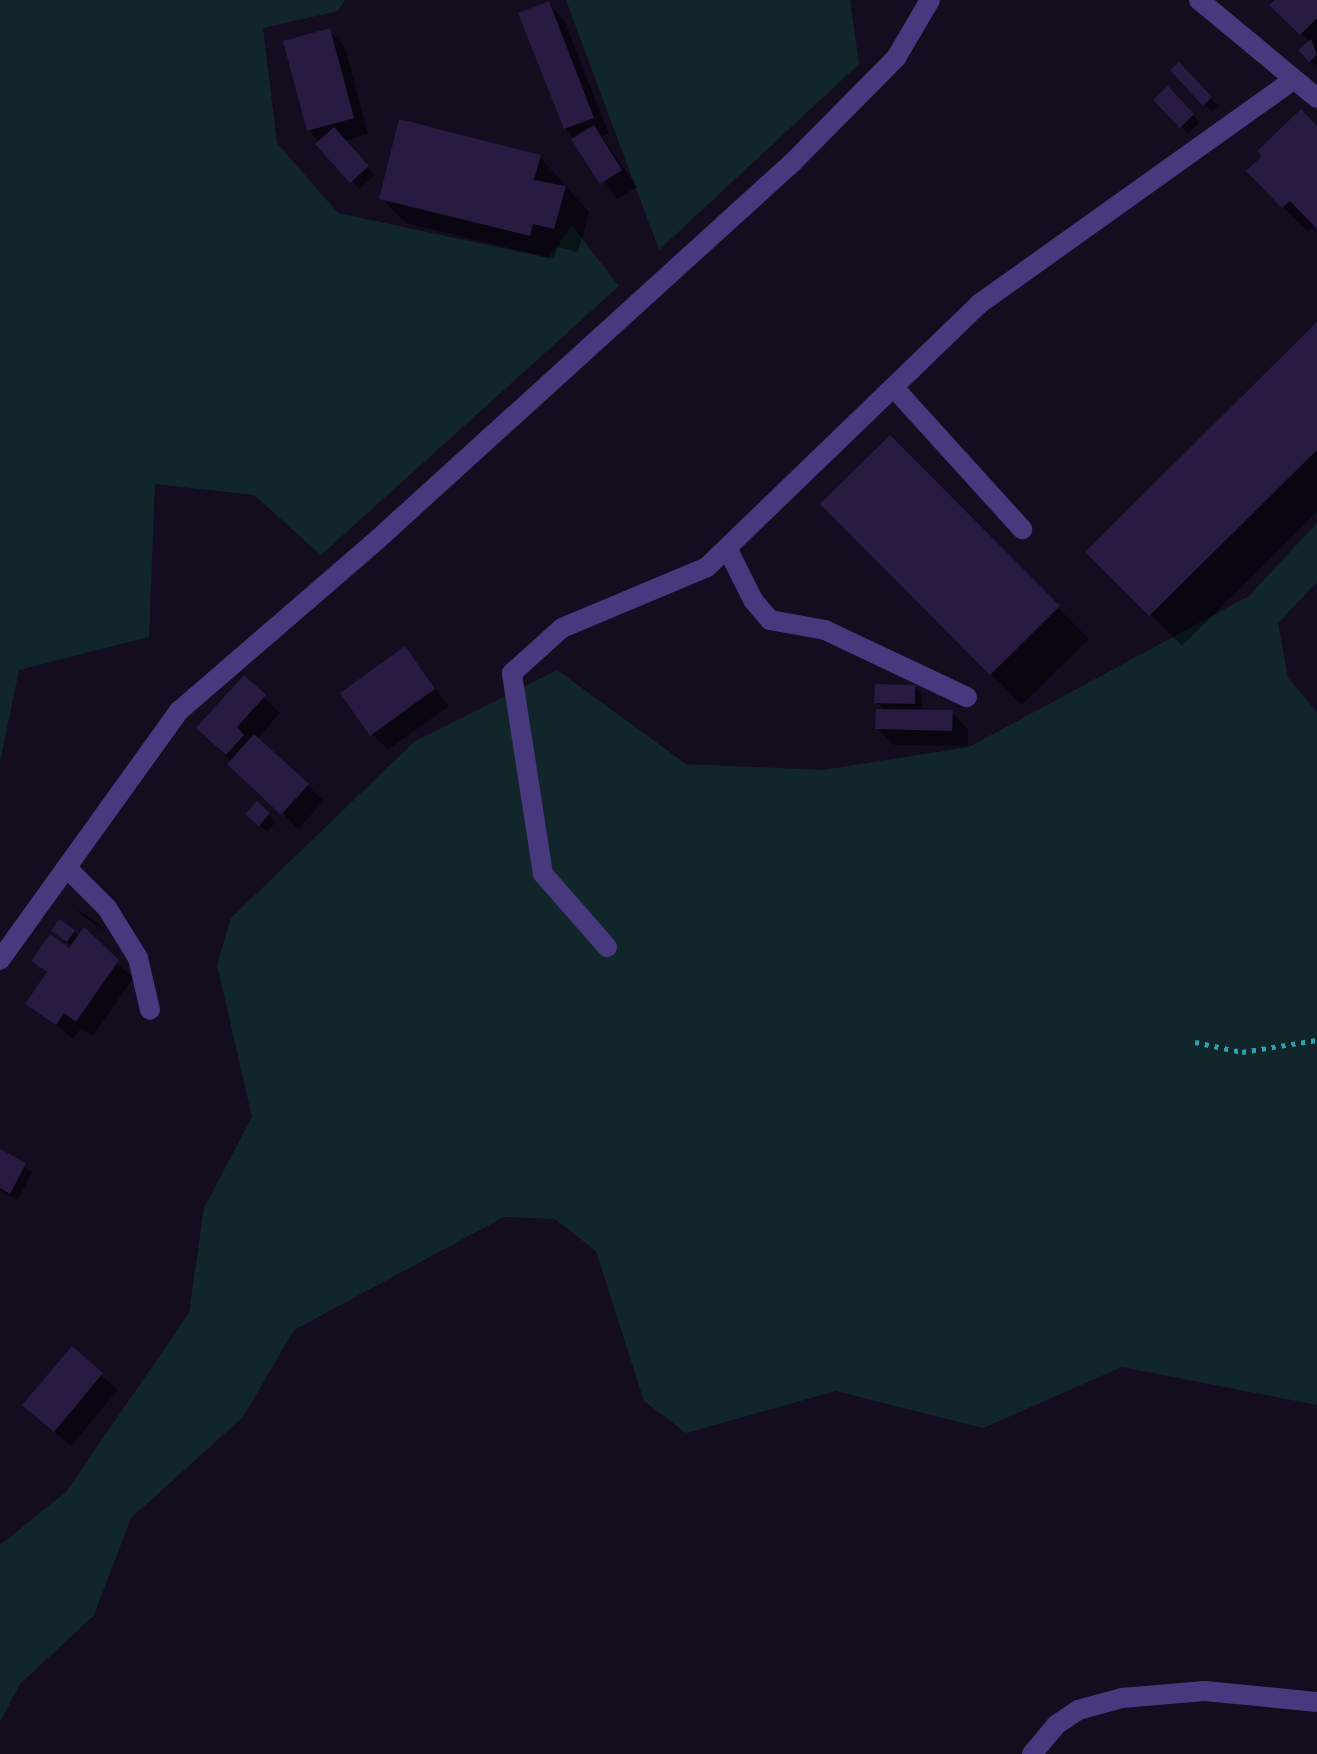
<!DOCTYPE html>
<html>
<head>
<meta charset="utf-8">
<style>
	body { margin:0 }
	#map { position:relative; width:1317px; height:1754px; overflow:hidden; background:#140d20; font-family:"Space Grotesk",sans-serif }
	div>[style] { position:absolute }
	[style*='--x'] { left:calc(var(--x)*1px); top:calc(var(--y)*1px); width:calc(var(--w)*1px); rotate:calc(var(--a)*1deg) }
	.green>* { inset:0; background:#11262a }
	.shadow>* { inset:0; background:#0007 }
	.building>* { inset:0; background:#291a41 }
	.path>* { height:5px; margin-top:-2.5px; transform-origin:0; background:repeating-linear-gradient(90deg,#30a0af 0 4px,transparent 0 10px) }
	.street>* { height:20px; margin:-10px; padding:0 10px; transform-origin:10px; border-radius:10px; background:#48397e }
	span { translate:-50% -50%; white-space:nowrap; text-align:center; line-height:1.15; -webkit-text-stroke:8px #140d20; paint-order:stroke }
</style>
</head>
<body>
<div id="map">
	<div class="green">
		<i style="clip-path:polygon(0 0,345px 0,338px 11px,263px 28px,277px 143px,338px 213px,548px 258px,572px 226px,619px 286px,321px 555px,254px 495px,155px 484px,149px 637px,19px 670px,0 762px)"></i>
		<i style="clip-path:polygon(566px 0,850px 0,859px 64px,659px 250px)"></i>
		<i style="clip-path:polygon(1317px 523px,1317px 582px,1278px 623px,1288px 678px,1317px 712px,1317px 1405px,1122px 1367px,983px 1428px,836px 1391px,686px 1433px,644px 1401px,596px 1251px,555px 1219px,504px 1217px,294px 1330px,243px 1417px,131px 1518px,94px 1615px,20px 1684px,0 1722px,0 1545px,66px 1492px,189px 1313px,204px 1208px,252px 1117px,217px 965px,231px 918px,414px 742px,557px 670px,686px 764px,823px 770px,969px 747px,1249px 596px)"></i>
	</div>
	<div class="shadow">
		<i style="clip-path:polygon(1269px 0,1317px 3px,1317px 67px,1301px 50px,1310px 43px)"></i>
		<i style="clip-path:polygon(548px 4px,564px 20px,609px 134px,602px 136px,637px 187px,617px 199px,565px 128px)"></i>
		<i style="clip-path:polygon(329px 30px,345px 47px,368px 134px,345px 141px,375px 175px,359px 189px,309px 130px)"></i>
		<i style="clip-path:polygon(1179px 64px,1218px 106px,1212px 112px,1172px 70px)"></i>
		<i style="clip-path:polygon(1168px 89px,1200px 122px,1188px 134px,1156px 100px)"></i>
		<i style="clip-path:polygon(1317px 128px,1317px 226px,1307px 231px,1283px 207px)"></i>
		<i style="clip-path:polygon(540px 157px,589px 212px,578px 252px,557px 247px,554px 259px,406px 223px,381px 198px)"></i>
		<i style="clip-path:polygon(1317px 325px,1317px 512px,1182px 646px,1088px 552px)"></i>
		<i style="clip-path:polygon(890px 438px,1089px 639px,1022px 705px,823px 504px)"></i>
		<i style="clip-path:polygon(404px 649px,449px 706px,388px 750px,372px 734px)"></i>
		<i style="clip-path:polygon(244px 678px,280px 713px,257px 739px,324px 801px,298px 829px,214px 744px)"></i>
		<i style="clip-path:polygon(914px 687px,922px 694px,922px 712px,952px 712px,968px 729px,968px 746px,894px 745px,877px 728px,885px 711px,876px 702px)"></i>
		<i style="clip-path:polygon(257px 804px,276px 822px,267px 832px,248px 814px)"></i>
		<i style="clip-path:polygon(76px 909px,97px 922px,104px 931px,83px 916px)"></i>
		<i style="clip-path:polygon(60px 922px,134px 977px,93px 1036px,81px 1028px,73px 1039px,28px 1003px,48px 975px,34px 960px,72px 946px,54px 931px)"></i>
		<i style="clip-path:polygon(0 1152px,32px 1172px,18px 1200px,0 1191px)"></i>
		<i style="clip-path:polygon(72px 1349px,118px 1390px,71px 1446px,41px 1421px)"></i>
	</div>
	<div class="building">
		<i style="clip-path:polygon(1274px 0,1317px 0,1317px 18px,1300px 35px,1269px 5px)"></i>
		<i style="clip-path:polygon(549px 1px,594px 118px,564px 129px,518px 13px)"></i>
		<i style="clip-path:polygon(330px 28px,354px 118px,307px 131px,283px 41px)"></i>
		<i style="clip-path:polygon(1311px 39px,1317px 55px,1309px 62px,1298px 50px)"></i>
		<i style="clip-path:polygon(1179px 62px,1212px 97px,1203px 106px,1170px 70px)"></i>
		<i style="clip-path:polygon(1168px 86px,1194px 114px,1180px 128px,1153px 100px)"></i>
		<i style="clip-path:polygon(1301px 109px,1317px 126px,1317px 229px,1290px 201px,1282px 208px,1246px 171px,1262px 156px,1257px 151px)"></i>
		<i style="clip-path:polygon(399px 119px,541px 155px,534px 180px,566px 186px,554px 229px,533px 224px,530px 236px,379px 199px)"></i>
		<i style="clip-path:polygon(594px 125px,622px 170px,600px 184px,571px 139px)"></i>
		<i style="clip-path:polygon(334px 127px,369px 166px,350px 183px,315px 144px)"></i>
		<i style="clip-path:polygon(1317px 322px,1317px 450px,1149px 616px,1085px 552px)"></i>
		<i style="clip-path:polygon(890px 435px,1060px 606px,990px 675px,820px 504px)"></i>
		<i style="clip-path:polygon(405px 646px,435px 689px,370px 736px,340px 693px)"></i>
		<i style="clip-path:polygon(244px 675px,266px 695px,237px 727px,244px 735px,226px 755px,196px 728px)"></i>
		<i style="clip-path:polygon(875px 684px,915px 685px,915px 704px,874px 703px)"></i>
		<i style="clip-path:polygon(876px 709px,953px 710px,952px 731px,875px 729px)"></i>
		<i style="clip-path:polygon(254px 734px,309px 784px,281px 815px,227px 764px)"></i>
		<i style="clip-path:polygon(257px 801px,270px 813px,259px 826px,245px 814px)"></i>
		<i style="clip-path:polygon(59px 919px,75px 930px,67px 942px,51px 931px)"></i>
		<i style="clip-path:polygon(84px 927px,119px 960px,76px 1022px,64px 1013px,56px 1025px,25px 1004px,47px 972px,31px 961px,50px 934px,69px 948px)"></i>
		<i style="clip-path:polygon(0 1149px,26px 1163px,10px 1194px,0 1188px)"></i>
		<i style="clip-path:polygon(72px 1346px,103px 1373px,54px 1432px,22px 1405px)"></i>
	</div>
	<div class="path">
		<i style="--x:1195;--y:1042;--w:48;--a:12"></i>
		<i style="--x:1242;--y:1052;--w:76;--a:-9.1"></i>
	</div>
	<div class="street">
		<i style="--x:1199;--y:0;--w:153;--a:39.7"></i>
		<i style="--x:896;--y:390;--w:188;--a:47.8"></i>
		<i style="--x:727;--y:548;--w:58;--a:63.4"></i>
		<i style="--x:753;--y:600;--w:26;--a:50"></i>
		<i style="--x:770;--y:620;--w:56;--a:10.3"></i>
		<i style="--x:825;--y:630;--w:157;--a:25.3"></i>
		<i style="--x:69;--y:870;--w:54;--a:45"></i>
		<i style="--x:107;--y:908;--w:59;--a:58.2"></i>
		<i style="--x:138;--y:958;--w:53;--a:77"></i>
		<i style="--x:607;--y:947;--w:97;--a:-131.2"></i>
		<i style="--x:543;--y:874;--w:203;--a:-98.8"></i>
		<i style="--x:512;--y:673;--w:67;--a:-42"></i>
		<i style="--x:562;--y:628;--w:157;--a:-22.8"></i>
		<i style="--x:707;--y:567;--w:378;--a:-44"></i>
		<i style="--x:979;--y:304;--w:387;--a:-35.5"></i>
		<i style="--x:0;--y:960;--w:307;--a:-54.3"></i>
		<i style="--x:179;--y:711;--w:263;--a:-40.8"></i>
		<i style="--x:378;--y:539;--w:559;--a:-42.25"></i>
		<i style="--x:792;--y:163;--w:148;--a:-45.3"></i>
		<i style="--x:896;--y:58;--w:67;--a:-59.6"></i>
		<i style="--x:1032;--y:1754;--w:38;--a:-50"></i>
		<i style="--x:1056;--y:1725;--w:27;--a:-34"></i>
		<i style="--x:1078;--y:1710;--w:46;--a:-15.3"></i>
		<i style="--x:1122;--y:1698;--w:83;--a:-4.8"></i>
		<i style="--x:1205;--y:1691;--w:113;--a:5.6"></i>
	</div>
</div>
</body>
</html>
